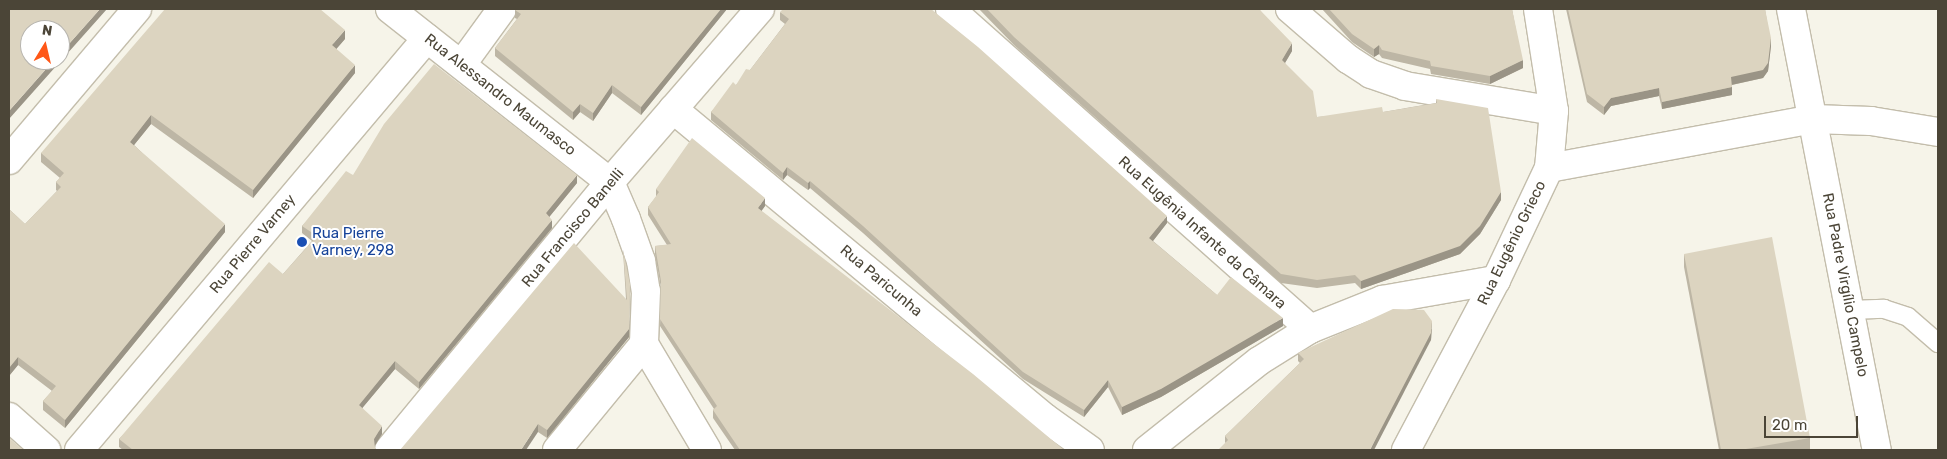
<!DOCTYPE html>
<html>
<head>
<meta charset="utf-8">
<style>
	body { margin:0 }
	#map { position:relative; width:1947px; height:459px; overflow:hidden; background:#f6f4e9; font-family:Rubik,sans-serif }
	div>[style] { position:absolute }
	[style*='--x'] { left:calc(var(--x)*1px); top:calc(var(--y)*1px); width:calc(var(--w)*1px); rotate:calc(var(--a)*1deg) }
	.roads { filter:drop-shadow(1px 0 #c3bdab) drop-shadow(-1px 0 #c3bdab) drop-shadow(0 1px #c3bdab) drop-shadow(0 -1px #c3bdab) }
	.service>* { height:18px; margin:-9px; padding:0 9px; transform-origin:9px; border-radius:9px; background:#fff }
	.minor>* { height:28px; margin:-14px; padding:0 14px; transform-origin:14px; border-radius:14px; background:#fff }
	.tertiary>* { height:28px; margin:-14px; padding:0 14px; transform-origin:14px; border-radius:14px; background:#fff }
	.wall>* { inset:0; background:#bdb6a5 }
	.shaded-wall>* { inset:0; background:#9a9486 }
	.building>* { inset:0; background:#dcd4c0 }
	.dots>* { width:14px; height:14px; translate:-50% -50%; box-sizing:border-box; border:2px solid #fff; border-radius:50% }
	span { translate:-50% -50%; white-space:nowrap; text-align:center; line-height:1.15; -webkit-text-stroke:4px #fff; paint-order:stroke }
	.street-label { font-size:15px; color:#4b4537 }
	.transit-label { font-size:15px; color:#164399 }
	.left { translate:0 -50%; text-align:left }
	.frame { position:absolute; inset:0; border:10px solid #4b4537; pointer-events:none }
	.north { position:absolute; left:20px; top:20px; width:50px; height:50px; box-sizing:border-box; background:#fff; border:1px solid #b7b5af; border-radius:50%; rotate:9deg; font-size:14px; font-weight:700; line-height:20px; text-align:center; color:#4b4537 }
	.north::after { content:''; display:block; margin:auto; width:18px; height:22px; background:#ff5717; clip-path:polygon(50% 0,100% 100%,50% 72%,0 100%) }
	.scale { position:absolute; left:1764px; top:416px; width:94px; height:22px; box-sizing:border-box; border:2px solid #4b4537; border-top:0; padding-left:6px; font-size:15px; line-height:18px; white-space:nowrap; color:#4b4537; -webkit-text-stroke:4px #fff; paint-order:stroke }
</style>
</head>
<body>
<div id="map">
	<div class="roads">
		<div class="service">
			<i style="--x:1849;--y:310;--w:35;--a:-2"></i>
			<i style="--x:1884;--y:309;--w:25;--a:18"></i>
			<i style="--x:1908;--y:317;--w:40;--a:41"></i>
		</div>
		<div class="minor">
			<i style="--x:390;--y:9;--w:280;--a:38.2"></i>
			<i style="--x:610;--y:182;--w:40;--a:66.6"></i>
			<i style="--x:626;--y:219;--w:45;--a:70.3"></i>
			<i style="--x:641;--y:261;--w:30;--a:81"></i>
			<i style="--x:646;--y:291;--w:53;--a:92.2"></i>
			<i style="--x:644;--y:344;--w:137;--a:129.4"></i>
			<i style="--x:950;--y:9;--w:482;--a:41.6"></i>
			<i style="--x:1290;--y:9;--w:77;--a:40.8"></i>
			<i style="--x:1348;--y:59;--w:27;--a:33"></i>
			<i style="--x:1371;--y:74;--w:36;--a:19"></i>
			<i style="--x:1405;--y:86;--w:151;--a:9.5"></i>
			<i style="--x:1538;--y:9;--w:103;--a:81.1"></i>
			<i style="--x:1554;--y:111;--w:57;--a:95"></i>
			<i style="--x:462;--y:64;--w:68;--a:-54"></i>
			<i style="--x:673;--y:109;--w:484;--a:39.7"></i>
			<i style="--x:1045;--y:418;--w:55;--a:35.4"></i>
			<i style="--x:9;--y:160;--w:198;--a:-49.7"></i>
			<i style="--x:644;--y:344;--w:123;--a:59.3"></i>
			<i style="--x:9;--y:417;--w:50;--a:41.7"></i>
			<i style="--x:79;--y:450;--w:539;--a:-49.81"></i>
			<i style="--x:389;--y:450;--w:347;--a:-50.5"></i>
			<i style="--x:610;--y:182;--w:229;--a:-49.1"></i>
			<i style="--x:1147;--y:450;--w:143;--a:-38.5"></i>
			<i style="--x:1259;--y:361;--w:60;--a:-32.1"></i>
			<i style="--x:1310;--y:329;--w:78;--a:-21.9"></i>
			<i style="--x:1382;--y:300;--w:116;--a:-10"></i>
			<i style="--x:1406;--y:450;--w:192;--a:-62.1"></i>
			<i style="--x:1496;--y:280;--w:124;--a:-64.7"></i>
			<i style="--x:1549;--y:168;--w:269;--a:-10.5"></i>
			<i style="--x:1813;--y:119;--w:58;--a:2"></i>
			<i style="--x:1871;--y:121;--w:68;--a:9.3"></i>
		</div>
		<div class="tertiary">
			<i style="--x:1791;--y:9;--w:449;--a:79"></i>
		</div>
	</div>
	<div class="wall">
		<i style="clip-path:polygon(727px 9px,641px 115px,612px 93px,593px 121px,580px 112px,573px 120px,495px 56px,495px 48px,517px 19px,515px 18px,515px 10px)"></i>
		<i style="clip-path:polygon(979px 9px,1259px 9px,1292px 51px,1285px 63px,1317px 117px,1383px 112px,1436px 103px,1436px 99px,1501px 200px,1480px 234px,1460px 254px,1361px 289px,1355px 283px,1317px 288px,1281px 283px,1014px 45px)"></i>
		<i style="clip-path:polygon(1322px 9px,1512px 9px,1523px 68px,1490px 84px,1431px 74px,1430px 69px,1382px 58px,1379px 54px,1374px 57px,1352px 42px)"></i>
		<i style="clip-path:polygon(1566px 9px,1765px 9px,1771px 46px,1768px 71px,1763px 78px,1732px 85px,1732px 95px,1662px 109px,1659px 96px,1611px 106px,1604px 115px,1587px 102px)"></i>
		<i style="clip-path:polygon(780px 12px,1167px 223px,1153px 241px,1217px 295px,1283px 326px,1161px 397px,1122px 415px,1108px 387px,1084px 417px,1023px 379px,863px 233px,810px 188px,808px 190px,787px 175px,783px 180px,711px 120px,711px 112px,750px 70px,785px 24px,780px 20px)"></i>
		<i style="clip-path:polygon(345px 39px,336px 49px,355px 73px,253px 198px,151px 124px,134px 145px,225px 232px,65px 428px,43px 410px,43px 401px,52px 391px,18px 365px,9px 376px,9px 209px,25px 224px,57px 191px,56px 190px,56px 182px,60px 178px,41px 162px,41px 153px)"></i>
		<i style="clip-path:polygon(353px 175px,577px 183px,549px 217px,552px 228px,419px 389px,395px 369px,362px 408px,382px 434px,374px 446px,375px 448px,377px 450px,123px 450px,119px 447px,119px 439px,283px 274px,312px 241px,302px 233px,302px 226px)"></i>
		<i style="clip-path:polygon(656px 189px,765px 206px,761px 211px,1064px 450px,735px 450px,713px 418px,713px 410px,714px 409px,660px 326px,661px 288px,655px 254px,655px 246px,667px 245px,648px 215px,648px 207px,656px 197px)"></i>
		<i style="clip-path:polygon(623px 250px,630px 284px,629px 337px,547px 438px,538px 432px,400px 450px,626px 299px)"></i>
		<i style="clip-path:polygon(1684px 254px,1810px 438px,1810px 450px,1719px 450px,1684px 267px)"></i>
		<i style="clip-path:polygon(1432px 329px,1431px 340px,1225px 443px,1225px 436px,1300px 363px,1298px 361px,1298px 353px)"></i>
	</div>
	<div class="shaded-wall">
		<i style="clip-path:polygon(100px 9px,107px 9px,9px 119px,9px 111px,54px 60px,60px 60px,60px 54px)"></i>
		<i style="clip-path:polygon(721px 9px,727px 9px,641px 115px,641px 107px)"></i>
		<i style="clip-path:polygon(345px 30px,345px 39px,332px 54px,332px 45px)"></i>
		<i style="clip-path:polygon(1771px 38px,1771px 46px,1768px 71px,1763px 78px,1731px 85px,1731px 77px)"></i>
		<i style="clip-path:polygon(1292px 43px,1292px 51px,1282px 68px,1282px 60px)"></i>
		<i style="clip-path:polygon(1379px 45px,1379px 54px,1374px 57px,1374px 49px)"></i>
		<i style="clip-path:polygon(1523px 60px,1523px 68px,1490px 84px,1490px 76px)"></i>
		<i style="clip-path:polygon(355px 65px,355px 73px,253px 198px,253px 190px)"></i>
		<i style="clip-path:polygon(612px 85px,612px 93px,593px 121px,593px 113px)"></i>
		<i style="clip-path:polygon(1732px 87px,1732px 95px,1662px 109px,1662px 102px)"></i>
		<i style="clip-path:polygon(1659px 88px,1659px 96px,1611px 106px,1604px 115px,1604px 107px,1611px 98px)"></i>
		<i style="clip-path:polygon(580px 104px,580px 112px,573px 120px,573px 112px)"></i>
		<i style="clip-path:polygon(151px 115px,151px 124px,130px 150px,130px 142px)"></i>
		<i style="clip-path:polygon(787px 167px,787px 175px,783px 180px,783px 173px)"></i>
		<i style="clip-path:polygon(577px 175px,577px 183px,546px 221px,546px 213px)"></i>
		<i style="clip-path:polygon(810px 181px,810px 188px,808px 190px,808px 183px)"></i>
		<i style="clip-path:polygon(1501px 192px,1501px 200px,1480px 234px,1460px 254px,1361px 289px,1361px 281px)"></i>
		<i style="clip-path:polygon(765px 198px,765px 206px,758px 216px,758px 208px)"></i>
		<i style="clip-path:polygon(1167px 216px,1167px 223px,1149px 246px,1149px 238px)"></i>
		<i style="clip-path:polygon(552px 220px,552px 228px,419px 389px,419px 382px)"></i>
		<i style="clip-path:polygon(225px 224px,225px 232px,65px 428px,65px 420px)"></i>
		<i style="clip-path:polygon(630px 292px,629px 337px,547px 438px,547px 430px,629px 329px)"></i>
		<i style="clip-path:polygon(1283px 318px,1283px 326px,1161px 397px,1122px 415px,1122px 407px)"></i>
		<i style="clip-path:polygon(1432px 321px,1431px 340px,1374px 450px,1370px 450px)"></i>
		<i style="clip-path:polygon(18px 357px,18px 365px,9px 376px,9px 368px)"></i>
		<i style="clip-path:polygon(395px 361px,395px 369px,359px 412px,359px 405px)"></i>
		<i style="clip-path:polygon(1108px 380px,1108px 387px,1084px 417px,1084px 410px)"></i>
		<i style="clip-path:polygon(538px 424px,538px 432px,526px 450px,521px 450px)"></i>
		<i style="clip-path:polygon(382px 426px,382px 434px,374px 447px,374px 439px)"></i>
	</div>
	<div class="building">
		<i style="clip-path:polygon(9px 9px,100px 9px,60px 54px,60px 30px,30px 30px,30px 60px,54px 60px,9px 111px)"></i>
		<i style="clip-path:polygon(165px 9px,320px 9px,345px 30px,332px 45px,355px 65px,253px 190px,151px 115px,130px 142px,225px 224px,65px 420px,43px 401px,56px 386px,18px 357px,9px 368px,9px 209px,25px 224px,61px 187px,56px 182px,64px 173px,41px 153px)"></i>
		<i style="clip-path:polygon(515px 9px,721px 9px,641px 107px,612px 85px,593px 113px,580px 104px,573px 112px,495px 48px,521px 14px,515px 10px)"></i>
		<i style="clip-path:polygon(783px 9px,931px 9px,978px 47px,1167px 216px,1149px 238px,1217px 295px,1231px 277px,1283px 318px,1161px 389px,1122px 407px,1108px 380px,1084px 410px,1023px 372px,863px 226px,810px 181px,808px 183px,787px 167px,783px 173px,711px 112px,733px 82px,736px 85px,746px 69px,750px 70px,789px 19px,780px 12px)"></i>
		<i style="clip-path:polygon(987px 9px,1259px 9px,1292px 43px,1282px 60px,1313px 91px,1317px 117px,1382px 107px,1383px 112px,1437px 103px,1436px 99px,1488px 108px,1501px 192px,1480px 226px,1460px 246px,1361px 281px,1355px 275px,1317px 280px,1281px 274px,1014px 37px)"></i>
		<i style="clip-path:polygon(1329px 9px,1512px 9px,1523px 60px,1490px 76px,1431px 66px,1430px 61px,1382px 50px,1379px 45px,1374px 49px,1352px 34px)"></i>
		<i style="clip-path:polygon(1568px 9px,1765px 9px,1771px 38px,1768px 63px,1763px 70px,1731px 77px,1732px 87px,1662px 102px,1659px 88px,1611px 98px,1604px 107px,1587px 94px)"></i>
		<i style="clip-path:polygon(434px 64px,577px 175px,546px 213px,552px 220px,419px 382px,395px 361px,359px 405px,382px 426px,374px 439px,375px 448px,377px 450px,133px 450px,119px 439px,269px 262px,283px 274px,317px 236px,302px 226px,346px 171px,353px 175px,384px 124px)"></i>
		<i style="clip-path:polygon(692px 138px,765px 198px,758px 208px,973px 374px,1064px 450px,740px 450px,713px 410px,717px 406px,660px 319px,661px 281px,655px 246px,671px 244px,648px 207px,659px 192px,656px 189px)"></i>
		<i style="clip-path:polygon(1772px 237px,1810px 438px,1740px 450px,1721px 450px,1684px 254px)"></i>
		<i style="clip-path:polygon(574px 243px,627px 300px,623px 250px,630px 284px,629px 329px,547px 430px,538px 424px,521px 450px,400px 450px)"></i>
		<i style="clip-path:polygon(1393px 309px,1424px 310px,1432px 321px,1431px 333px,1370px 450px,1218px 450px,1228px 440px,1225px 436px,1304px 359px,1298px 353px)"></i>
		<i style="clip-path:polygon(9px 438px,23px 450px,9px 450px)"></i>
	</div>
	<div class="dots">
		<i style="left:302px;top:242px;background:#1a4fb4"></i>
	</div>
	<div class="street-label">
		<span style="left:500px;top:95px;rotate:38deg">Rua Alessandro Maumasco</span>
		<span style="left:573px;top:228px;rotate:-50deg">Rua Francisco Banelli</span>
		<span style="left:1202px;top:233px;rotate:42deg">Rua Eugênia Infante da Câmara</span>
		<span style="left:1512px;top:243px;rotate:-64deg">Rua Eugênio Grieco</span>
		<span style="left:253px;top:244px;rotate:-50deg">Rua Pierre Varney</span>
		<span style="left:881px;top:281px;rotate:40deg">Rua Paricunha</span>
		<span style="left:1845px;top:285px;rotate:79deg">Rua Padre Virgílio Campelo</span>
	</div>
	<div class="transit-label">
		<span class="left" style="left:312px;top:242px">Rua Pierre<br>Varney, 298</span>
	</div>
	<div class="frame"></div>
	<div class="north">N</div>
	<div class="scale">20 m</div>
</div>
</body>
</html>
